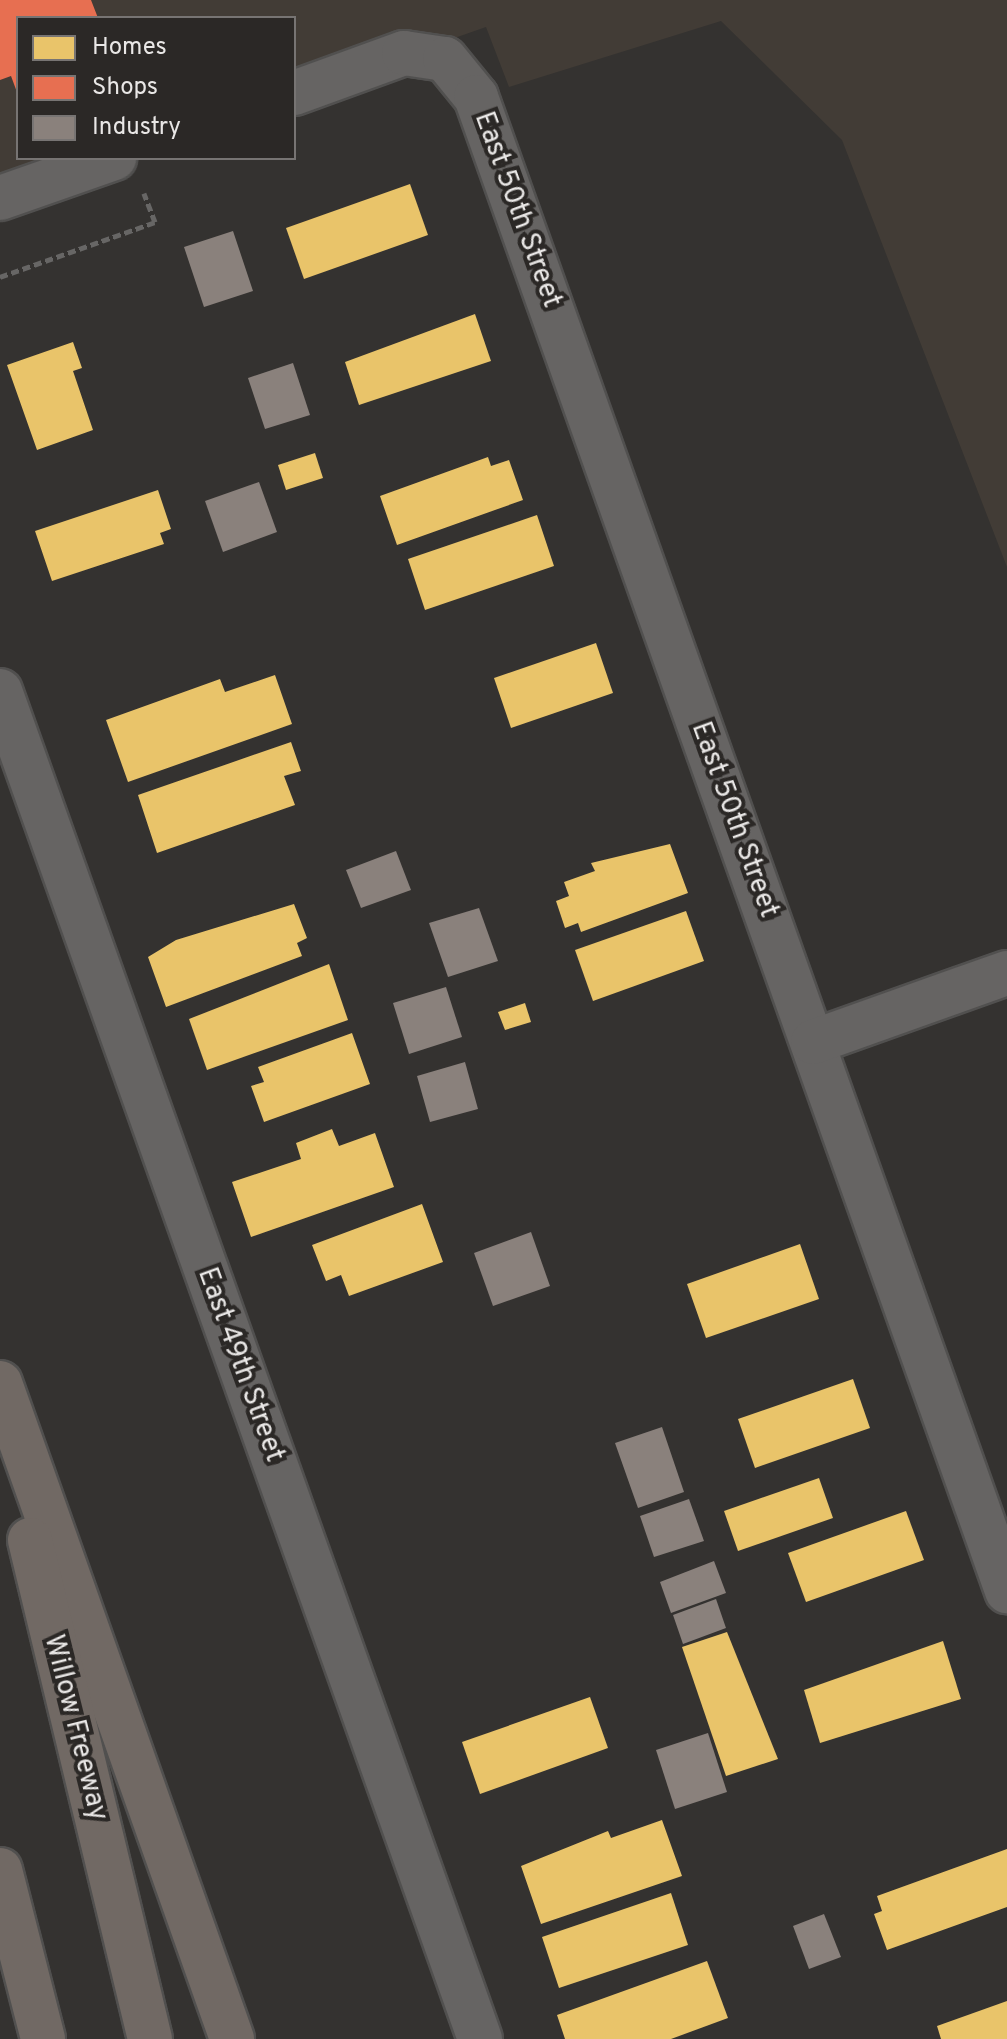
<!DOCTYPE html>
<html>
<head>
<meta charset="utf-8">
<style>
	body { margin:0 }
	#map { position:relative; width:1007px; height:2039px; overflow:hidden; background:#343230; font-family:Overpass,sans-serif }
	div>[style] { position:absolute }
	[style*='--x'] { left:calc(var(--x)*1px); top:calc(var(--y)*1px); width:calc(var(--w)*1px); rotate:calc(var(--a)*1deg) }
	.built>* { inset:0; background:#423c36 }
	.homes>* { inset:0; background:#e9c46a }
	.shops>* { inset:0; background:#e76f51 }
	.industry>* { inset:0; background:#8a817c }
	.path>* { height:5px; margin-top:-2.5px; transform-origin:0; background:repeating-linear-gradient(90deg,#676665 0 8px,transparent 0 12px) }
	.roads { filter:drop-shadow(2px 0 #51504f) drop-shadow(-2px 0 #51504f) drop-shadow(0 2px #51504f) drop-shadow(0 -2px #51504f) }
	.minor>* { height:44px; margin:-22px; padding:0 22px; transform-origin:22px; border-radius:22px; background:#666463 }
	.highway>* { height:44px; margin:-22px; padding:0 22px; transform-origin:22px; border-radius:22px; background:#716964 }
	span { translate:-50% -50%; white-space:nowrap; text-align:center; line-height:1.15; -webkit-text-stroke:8px #2b2826; paint-order:stroke }
	.street-label { font-size:28px; color:#e9e7e6 }
	.legend { position:absolute; left:16px; top:16px; width:280px; height:144px; box-sizing:border-box; background:#2b2826; border:2px solid #777473; margin:0; padding:10px 14px; list-style:none; font-size:24px; color:#e9e7e6 }
	.legend li { display:flex; align-items:center; gap:16px; height:40px }
	.legend b { width:40px; border:2px solid #777473 }
</style>
</head>
<body>
<div id="map">
	<div class="built">
		<i style="clip-path:polygon(0 0,1007px 0,1007px 567px,842px 140px,721px 21px,509px 87px,486px 27px,294px 94px,294px 18px,18px 18px,18px 158px,112px 158px,0 198px)"></i>
	</div>
	<div class="homes">
		<i style="clip-path:polygon(410px 184px,428px 235px,304px 279px,286px 228px)"></i>
		<i style="clip-path:polygon(475px 314px,491px 361px,359px 405px,345px 362px)"></i>
		<i style="clip-path:polygon(73px 342px,82px 368px,73px 371px,93px 430px,37px 450px,7px 365px)"></i>
		<i style="clip-path:polygon(315px 453px,323px 478px,286px 490px,278px 465px)"></i>
		<i style="clip-path:polygon(488px 457px,491px 466px,509px 460px,523px 500px,397px 545px,380px 496px)"></i>
		<i style="clip-path:polygon(158px 490px,171px 529px,160px 533px,164px 544px,52px 581px,35px 531px)"></i>
		<i style="clip-path:polygon(537px 515px,554px 566px,425px 610px,408px 559px)"></i>
		<i style="clip-path:polygon(596px 643px,613px 693px,511px 728px,494px 678px)"></i>
		<i style="clip-path:polygon(275px 675px,292px 724px,128px 782px,106px 720px,220px 679px,225px 692px)"></i>
		<i style="clip-path:polygon(291px 742px,301px 771px,284px 776px,295px 805px,157px 853px,138px 795px)"></i>
		<i style="clip-path:polygon(670px 844px,688px 893px,581px 932px,578px 923px,565px 928px,556px 901px,569px 896px,564px 882px,595px 871px,591px 863px)"></i>
		<i style="clip-path:polygon(294px 904px,307px 938px,297px 943px,302px 956px,166px 1007px,148px 957px,176px 940px)"></i>
		<i style="clip-path:polygon(686px 911px,704px 961px,593px 1001px,575px 950px)"></i>
		<i style="clip-path:polygon(329px 964px,348px 1020px,207px 1070px,189px 1019px)"></i>
		<i style="clip-path:polygon(525px 1003px,531px 1022px,505px 1030px,498px 1012px)"></i>
		<i style="clip-path:polygon(352px 1033px,370px 1084px,264px 1122px,251px 1086px,264px 1082px,258px 1067px)"></i>
		<i style="clip-path:polygon(332px 1129px,339px 1146px,375px 1133px,394px 1187px,251px 1237px,232px 1182px,301px 1159px,296px 1143px)"></i>
		<i style="clip-path:polygon(422px 1204px,443px 1262px,349px 1296px,341px 1275px,326px 1281px,312px 1245px)"></i>
		<i style="clip-path:polygon(800px 1244px,819px 1299px,706px 1338px,687px 1284px)"></i>
		<i style="clip-path:polygon(853px 1379px,870px 1428px,755px 1468px,738px 1419px)"></i>
		<i style="clip-path:polygon(819px 1478px,833px 1518px,738px 1551px,724px 1511px)"></i>
		<i style="clip-path:polygon(906px 1511px,924px 1560px,806px 1602px,788px 1553px)"></i>
		<i style="clip-path:polygon(727px 1632px,778px 1759px,726px 1776px,682px 1647px)"></i>
		<i style="clip-path:polygon(943px 1641px,961px 1699px,820px 1743px,804px 1690px)"></i>
		<i style="clip-path:polygon(590px 1697px,608px 1748px,480px 1794px,462px 1742px)"></i>
		<i style="clip-path:polygon(662px 1820px,682px 1876px,541px 1924px,521px 1866px,608px 1831px,611px 1838px)"></i>
		<i style="clip-path:polygon(1007px 1849px,1007px 1907px,887px 1950px,874px 1914px,882px 1911px,877px 1896px)"></i>
		<i style="clip-path:polygon(671px 1893px,688px 1945px,559px 1988px,542px 1937px)"></i>
		<i style="clip-path:polygon(707px 1961px,728px 2018px,671px 2039px,565px 2039px,557px 2015px)"></i>
		<i style="clip-path:polygon(1007px 2001px,1007px 2039px,941px 2039px,937px 2026px)"></i>
	</div>
	<div class="shops">
		<i style="clip-path:polygon(0 0,91px 0,98px 18px,18px 18px,18px 95px,11px 76px,0 80px)"></i>
	</div>
	<div class="industry">
		<i style="clip-path:polygon(233px 231px,253px 291px,204px 307px,184px 247px)"></i>
		<i style="clip-path:polygon(293px 363px,310px 415px,265px 429px,248px 378px)"></i>
		<i style="clip-path:polygon(259px 482px,277px 532px,223px 552px,205px 501px)"></i>
		<i style="clip-path:polygon(396px 851px,411px 890px,361px 908px,346px 870px)"></i>
		<i style="clip-path:polygon(479px 908px,498px 961px,448px 977px,429px 923px)"></i>
		<i style="clip-path:polygon(446px 987px,462px 1037px,409px 1054px,393px 1003px)"></i>
		<i style="clip-path:polygon(465px 1062px,478px 1109px,430px 1122px,417px 1076px)"></i>
		<i style="clip-path:polygon(531px 1232px,550px 1286px,493px 1306px,474px 1253px)"></i>
		<i style="clip-path:polygon(662px 1427px,684px 1492px,638px 1508px,615px 1443px)"></i>
		<i style="clip-path:polygon(689px 1499px,704px 1541px,654px 1557px,640px 1516px)"></i>
		<i style="clip-path:polygon(714px 1561px,726px 1593px,671px 1613px,660px 1582px)"></i>
		<i style="clip-path:polygon(716px 1599px,726px 1628px,683px 1644px,673px 1615px)"></i>
		<i style="clip-path:polygon(708px 1733px,727px 1792px,675px 1809px,656px 1750px)"></i>
		<i style="clip-path:polygon(824px 1914px,841px 1957px,809px 1969px,793px 1926px)"></i>
	</div>
	<div class="path">
		<i style="--x:0;--y:277;--w:164;--a:-19.5"></i>
		<i style="--x:155;--y:222;--w:31;--a:-111"></i>
	</div>
	<div class="roads">
		<div class="minor">
			<i style="--x:294;--y:93;--w:117;--a:-20"></i>
			<i style="--x:404;--y:53;--w:41;--a:8.3"></i>
			<i style="--x:445;--y:59;--w:49;--a:50.8"></i>
			<i style="--x:476;--y:97;--w:1586;--a:70.43"></i>
			<i style="--x:0;--y:198;--w:121;--a:-19.3"></i>
			<i style="--x:0;--y:691;--w:1431;--a:70.4"></i>
			<i style="--x:813;--y:1042;--w:206;--a:-19.6"></i>
		</div>
		<div class="highway">
			<i style="--x:0;--y:1383;--w:696;--a:70.52"></i>
			<i style="--x:30;--y:1540;--w:513;--a:76.48"></i>
			<i style="--x:0;--y:1870;--w:174;--a:75.7"></i>
		</div>
	</div>
	<div class="street-label">
		<span style="left:517px;top:210px;rotate:70deg">East 50th Street</span>
		<span style="left:734px;top:820px;rotate:70deg">East 50th Street</span>
		<span style="left:240px;top:1365px;rotate:70deg">East 49th Street</span>
		<span style="left:75px;top:1728px;rotate:76deg">Willow Freeway</span>
	</div>
	<ul class="legend">
	<li><b style="height:22px;background:#e9c46a"></b>Homes</li>
	<li><b style="height:22px;background:#e76f51"></b>Shops</li>
	<li><b style="height:22px;background:#8a817c"></b>Industry</li>
	</ul>
</div>
</body>
</html>
